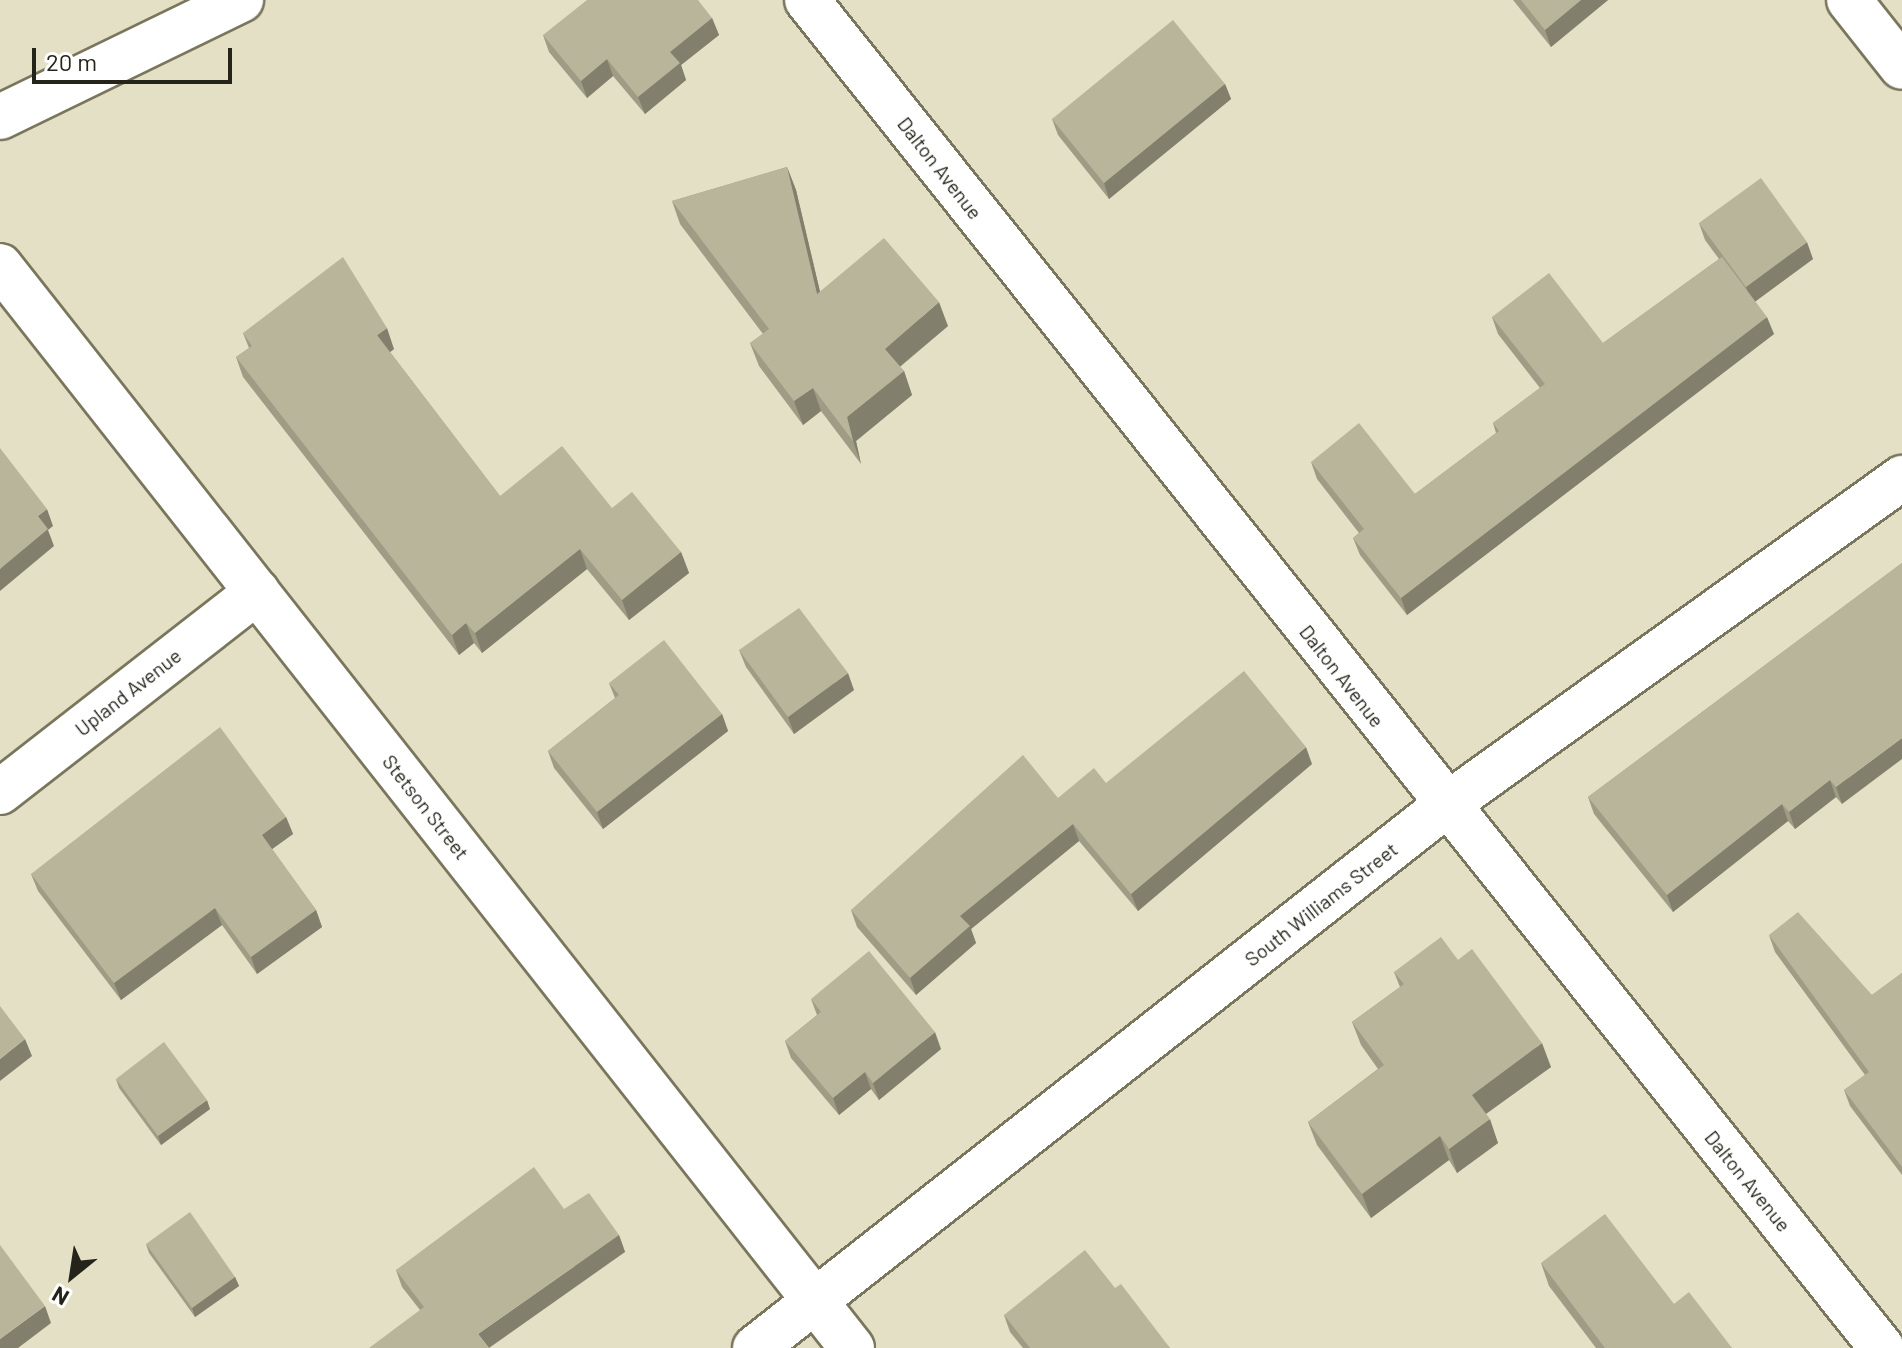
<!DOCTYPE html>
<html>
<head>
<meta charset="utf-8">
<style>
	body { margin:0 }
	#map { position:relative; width:1902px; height:1348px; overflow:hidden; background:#e4e0c5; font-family:Barlow,sans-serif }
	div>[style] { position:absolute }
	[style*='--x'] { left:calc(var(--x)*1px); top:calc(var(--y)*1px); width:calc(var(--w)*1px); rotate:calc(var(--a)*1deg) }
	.roads { filter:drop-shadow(2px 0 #7a765d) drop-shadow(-2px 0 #7a765d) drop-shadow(0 2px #7a765d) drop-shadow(0 -2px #7a765d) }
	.street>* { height:44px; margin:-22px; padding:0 22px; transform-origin:22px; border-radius:22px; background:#fff }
	.wall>* { inset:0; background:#9f9c85 }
	.shaded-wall>* { inset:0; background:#827f6c }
	.building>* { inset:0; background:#b9b59b }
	span { translate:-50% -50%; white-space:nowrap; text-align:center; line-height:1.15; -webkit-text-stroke:8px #fff; paint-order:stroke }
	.street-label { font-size:20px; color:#25241a }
	.north { position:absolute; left:32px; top:1236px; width:80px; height:80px; -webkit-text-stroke:6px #fff; paint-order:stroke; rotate:210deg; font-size:22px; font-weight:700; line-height:32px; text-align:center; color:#25241a }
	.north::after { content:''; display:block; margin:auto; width:28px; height:36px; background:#25241a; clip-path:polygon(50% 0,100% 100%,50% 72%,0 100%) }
	.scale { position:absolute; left:32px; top:48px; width:200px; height:36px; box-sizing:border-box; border:4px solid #25241a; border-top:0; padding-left:10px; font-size:24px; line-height:28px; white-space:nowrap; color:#25241a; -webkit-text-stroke:6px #fff; paint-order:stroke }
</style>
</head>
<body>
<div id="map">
	<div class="roads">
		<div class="street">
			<i style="--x:807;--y:0;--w:1724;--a:51.43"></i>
			<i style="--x:1849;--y:0;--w:85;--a:51.7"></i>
			<i style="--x:0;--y:117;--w:268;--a:-25.9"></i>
			<i style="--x:0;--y:266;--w:1377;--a:51.78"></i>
			<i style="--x:0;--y:792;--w:326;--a:-37.9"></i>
			<i style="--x:755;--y:1348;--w:877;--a:-38.15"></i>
			<i style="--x:1445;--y:806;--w:563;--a:-35.67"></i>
		</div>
	</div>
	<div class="wall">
		<i style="clip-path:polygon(1513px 0,1608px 0,1551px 47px)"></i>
		<i style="clip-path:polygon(712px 18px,719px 35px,681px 65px,686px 80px,645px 114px,613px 76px,587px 98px,549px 52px,543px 35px)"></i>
		<i style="clip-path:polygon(1225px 84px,1231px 99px,1109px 199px,1058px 135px,1052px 119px)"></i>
		<i style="clip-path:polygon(787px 167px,796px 190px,820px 292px,948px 326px,900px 367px,904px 371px,912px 395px,856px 441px,861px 464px,821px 411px,803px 425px,759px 366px,750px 343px,763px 334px,680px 224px,672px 201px)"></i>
		<i style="clip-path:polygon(1699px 223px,1813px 259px,1755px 301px,1774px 334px,1407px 615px,1360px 555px,1353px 538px,1359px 533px,1317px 479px,1311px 462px,1415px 494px,1496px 433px,1493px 423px,1540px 388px,1498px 334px,1492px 317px,1603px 343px,1719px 259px,1705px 240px)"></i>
		<i style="clip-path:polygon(243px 333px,394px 349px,390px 352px,500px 496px,612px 508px,681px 552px,689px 573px,629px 620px,587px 569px,482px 653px,474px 643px,459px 655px,243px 377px,236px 357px,249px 348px)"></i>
		<i style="clip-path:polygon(1902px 563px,1842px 804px,1836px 797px,1795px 829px,1788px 821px,1673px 912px,1594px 814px,1588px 797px)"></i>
		<i style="clip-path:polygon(739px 650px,854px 690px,794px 734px,746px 667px)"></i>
		<i style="clip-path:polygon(609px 683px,722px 714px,728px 731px,603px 829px,554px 768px,548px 751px,615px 698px)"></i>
		<i style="clip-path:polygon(1312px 764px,1138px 911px,1079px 841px,971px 929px,976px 943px,916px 995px,857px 927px,851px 910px,1058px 798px,1106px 783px)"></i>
		<i style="clip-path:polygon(286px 817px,293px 834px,272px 849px,316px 910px,322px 927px,257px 974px,222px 925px,121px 1000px,38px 891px,31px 874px)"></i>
		<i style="clip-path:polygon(1769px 935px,1872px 995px,1902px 973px,1902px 1175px,1850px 1106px,1844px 1090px,1865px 1075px,1775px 952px)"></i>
		<i style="clip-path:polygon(1458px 960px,1551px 1067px,1486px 1114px,1498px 1143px,1457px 1173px,1449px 1160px,1371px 1218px,1317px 1145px,1308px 1122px,1378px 1069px,1361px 1045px,1352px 1022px,1400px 987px,1394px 972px)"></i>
		<i style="clip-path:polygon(811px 999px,941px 1049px,879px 1100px,871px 1089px,839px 1115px,791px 1058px,785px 1041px,817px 1015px)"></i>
		<i style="clip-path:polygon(116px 1079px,210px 1109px,161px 1145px,119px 1088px)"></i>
		<i style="clip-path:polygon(564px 1209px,619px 1235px,625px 1252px,420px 1310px,402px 1287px,396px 1270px)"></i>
		<i style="clip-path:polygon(146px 1244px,235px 1277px,239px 1286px,195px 1317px,149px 1253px)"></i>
		<i style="clip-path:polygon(1541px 1263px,1674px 1304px,1732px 1348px,1596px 1348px,1549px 1286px)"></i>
		<i style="clip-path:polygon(1115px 1288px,1170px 1348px,1023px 1348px,1010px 1332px,1004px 1315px)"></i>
	</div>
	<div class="shaded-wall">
		<i style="clip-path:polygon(1581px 0,1608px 0,1551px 47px,1545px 30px)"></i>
		<i style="clip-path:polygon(712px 18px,719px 35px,681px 65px,686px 80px,645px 114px,638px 97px,670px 52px)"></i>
		<i style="clip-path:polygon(607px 59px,613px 76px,587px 98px,581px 81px)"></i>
		<i style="clip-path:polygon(1225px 84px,1231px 99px,1109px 199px,1104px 183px)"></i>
		<i style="clip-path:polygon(787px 167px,796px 190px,826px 317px,817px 294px)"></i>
		<i style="clip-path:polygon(1807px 242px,1813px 259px,1752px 304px,1746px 287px)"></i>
		<i style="clip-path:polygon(939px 302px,948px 326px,893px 372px,885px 349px)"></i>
		<i style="clip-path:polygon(1767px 317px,1774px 334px,1407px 615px,1401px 598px)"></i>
		<i style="clip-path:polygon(387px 328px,394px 349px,385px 356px,377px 335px)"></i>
		<i style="clip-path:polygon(904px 371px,912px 395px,856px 441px,861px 464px,853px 441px,847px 417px)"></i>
		<i style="clip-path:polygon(813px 388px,821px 411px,803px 425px,794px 401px)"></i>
		<i style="clip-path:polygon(47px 509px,53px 526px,48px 530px,54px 546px,0 591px,0 569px,38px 516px)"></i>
		<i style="clip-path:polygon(580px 549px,587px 569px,482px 653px,475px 633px)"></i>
		<i style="clip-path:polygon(681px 552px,689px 573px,629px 620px,622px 600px)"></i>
		<i style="clip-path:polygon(466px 623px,474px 643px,459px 655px,452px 635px)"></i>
		<i style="clip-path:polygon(848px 673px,854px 690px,794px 734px,788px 717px)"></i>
		<i style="clip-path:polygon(722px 714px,728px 731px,603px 829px,597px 812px)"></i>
		<i style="clip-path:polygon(1902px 738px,1902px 759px,1842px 804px,1836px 787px)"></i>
		<i style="clip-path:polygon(1306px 747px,1312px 764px,1138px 911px,1131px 894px)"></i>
		<i style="clip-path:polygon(1830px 780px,1836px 797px,1795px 829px,1789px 812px)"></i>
		<i style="clip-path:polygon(1782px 804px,1788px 821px,1673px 912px,1667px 895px)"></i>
		<i style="clip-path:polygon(286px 817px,293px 834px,268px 852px,262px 835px)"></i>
		<i style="clip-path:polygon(1073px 824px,1079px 841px,971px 929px,976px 943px,916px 995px,910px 978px,960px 916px)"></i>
		<i style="clip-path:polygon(215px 908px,222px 925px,121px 1000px,114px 983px)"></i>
		<i style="clip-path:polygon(316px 910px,322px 927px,257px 974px,251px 957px)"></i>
		<i style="clip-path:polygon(935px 1032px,941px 1049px,879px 1100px,873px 1083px)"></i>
		<i style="clip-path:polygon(25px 1039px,32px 1056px,0 1081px,0 1059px)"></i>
		<i style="clip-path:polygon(1542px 1043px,1551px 1067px,1480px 1118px,1472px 1095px)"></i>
		<i style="clip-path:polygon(865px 1072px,871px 1089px,839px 1115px,833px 1098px)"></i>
		<i style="clip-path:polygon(207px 1100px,210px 1109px,161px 1145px,158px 1136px)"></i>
		<i style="clip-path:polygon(1490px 1119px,1498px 1143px,1457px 1173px,1449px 1149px)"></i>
		<i style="clip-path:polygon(1440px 1136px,1449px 1160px,1371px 1218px,1362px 1194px)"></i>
		<i style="clip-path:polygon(619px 1235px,625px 1252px,489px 1348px,478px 1334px)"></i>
		<i style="clip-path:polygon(235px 1277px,239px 1286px,195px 1317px,192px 1308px)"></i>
		<i style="clip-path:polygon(45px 1306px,51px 1323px,18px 1348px,0 1348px,0 1339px)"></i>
	</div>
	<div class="building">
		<i style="clip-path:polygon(587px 0,698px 0,712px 18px,670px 52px,680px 63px,638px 97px,607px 59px,581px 81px,543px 35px)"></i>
		<i style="clip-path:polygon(1521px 0,1581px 0,1545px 30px)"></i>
		<i style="clip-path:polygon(1173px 20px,1225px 84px,1104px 183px,1052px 119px)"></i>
		<i style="clip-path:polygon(787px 167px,817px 294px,884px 238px,939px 302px,885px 349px,904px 371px,847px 417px,853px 441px,813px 388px,794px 401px,750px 343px,769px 329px,672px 201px)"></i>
		<i style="clip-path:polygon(1761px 178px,1807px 242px,1746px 287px,1699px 223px)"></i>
		<i style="clip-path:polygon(343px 257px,387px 328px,377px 335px,500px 496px,562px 446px,612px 508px,632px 492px,681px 552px,622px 600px,580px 549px,475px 633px,466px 623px,452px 635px,236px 357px,252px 346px,243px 333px)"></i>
		<i style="clip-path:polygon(1722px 257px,1767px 317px,1401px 598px,1353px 538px,1364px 529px,1311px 462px,1359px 423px,1415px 494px,1499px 431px,1493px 423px,1545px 384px,1492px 317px,1549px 273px,1603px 343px)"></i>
		<i style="clip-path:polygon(0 448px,47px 509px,38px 516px,48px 529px,0 569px)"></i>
		<i style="clip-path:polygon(1902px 563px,1902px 738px,1836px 787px,1830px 780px,1789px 812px,1782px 804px,1667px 895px,1588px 797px)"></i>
		<i style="clip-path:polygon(799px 608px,848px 673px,788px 717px,739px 650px)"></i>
		<i style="clip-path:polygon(664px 640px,722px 714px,597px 812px,548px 751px,619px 695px,609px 683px)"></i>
		<i style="clip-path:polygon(1244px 671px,1306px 747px,1131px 894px,1073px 824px,960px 916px,970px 926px,910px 978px,851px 910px,1023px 755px,1058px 798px,1094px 768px,1106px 783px)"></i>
		<i style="clip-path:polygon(220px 727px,286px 817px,262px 835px,316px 910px,251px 957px,215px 908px,114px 983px,31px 874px)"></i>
		<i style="clip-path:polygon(1798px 912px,1872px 995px,1902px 973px,1902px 1167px,1844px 1090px,1869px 1072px,1769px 935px)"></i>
		<i style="clip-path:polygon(1441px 937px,1458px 960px,1472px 949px,1542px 1043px,1472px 1095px,1490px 1119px,1449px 1149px,1440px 1136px,1362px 1194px,1308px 1122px,1384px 1065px,1352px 1022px,1404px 984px,1394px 972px)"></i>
		<i style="clip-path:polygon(869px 951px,935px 1032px,873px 1083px,865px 1072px,833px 1098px,785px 1041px,821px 1012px,811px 999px)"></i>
		<i style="clip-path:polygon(0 1006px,25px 1039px,0 1059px)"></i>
		<i style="clip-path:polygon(164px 1042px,207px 1100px,158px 1136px,116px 1079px)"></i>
		<i style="clip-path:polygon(534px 1167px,564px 1209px,589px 1193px,619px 1235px,478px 1334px,489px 1348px,369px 1348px,424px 1307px,396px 1270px)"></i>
		<i style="clip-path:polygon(190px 1212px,235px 1277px,192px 1308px,146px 1244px)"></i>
		<i style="clip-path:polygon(1605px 1214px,1674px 1304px,1689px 1292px,1732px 1348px,1605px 1348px,1541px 1263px)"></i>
		<i style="clip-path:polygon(0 1245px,45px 1306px,0 1339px)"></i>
		<i style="clip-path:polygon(1085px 1250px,1115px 1288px,1121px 1284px,1170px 1348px,1030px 1348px,1004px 1315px)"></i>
	</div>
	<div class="street-label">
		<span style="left:940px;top:168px;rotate:52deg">Dalton Avenue</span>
		<span style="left:1342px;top:676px;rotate:52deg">Dalton Avenue</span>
		<span style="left:128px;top:692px;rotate:-38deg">Upland Avenue</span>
		<span style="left:426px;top:807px;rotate:52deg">Stetson Street</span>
		<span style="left:1321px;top:904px;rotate:-38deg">South Williams Street</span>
		<span style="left:1748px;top:1181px;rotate:51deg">Dalton Avenue</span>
	</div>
	<div class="north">N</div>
	<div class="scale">20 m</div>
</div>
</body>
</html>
